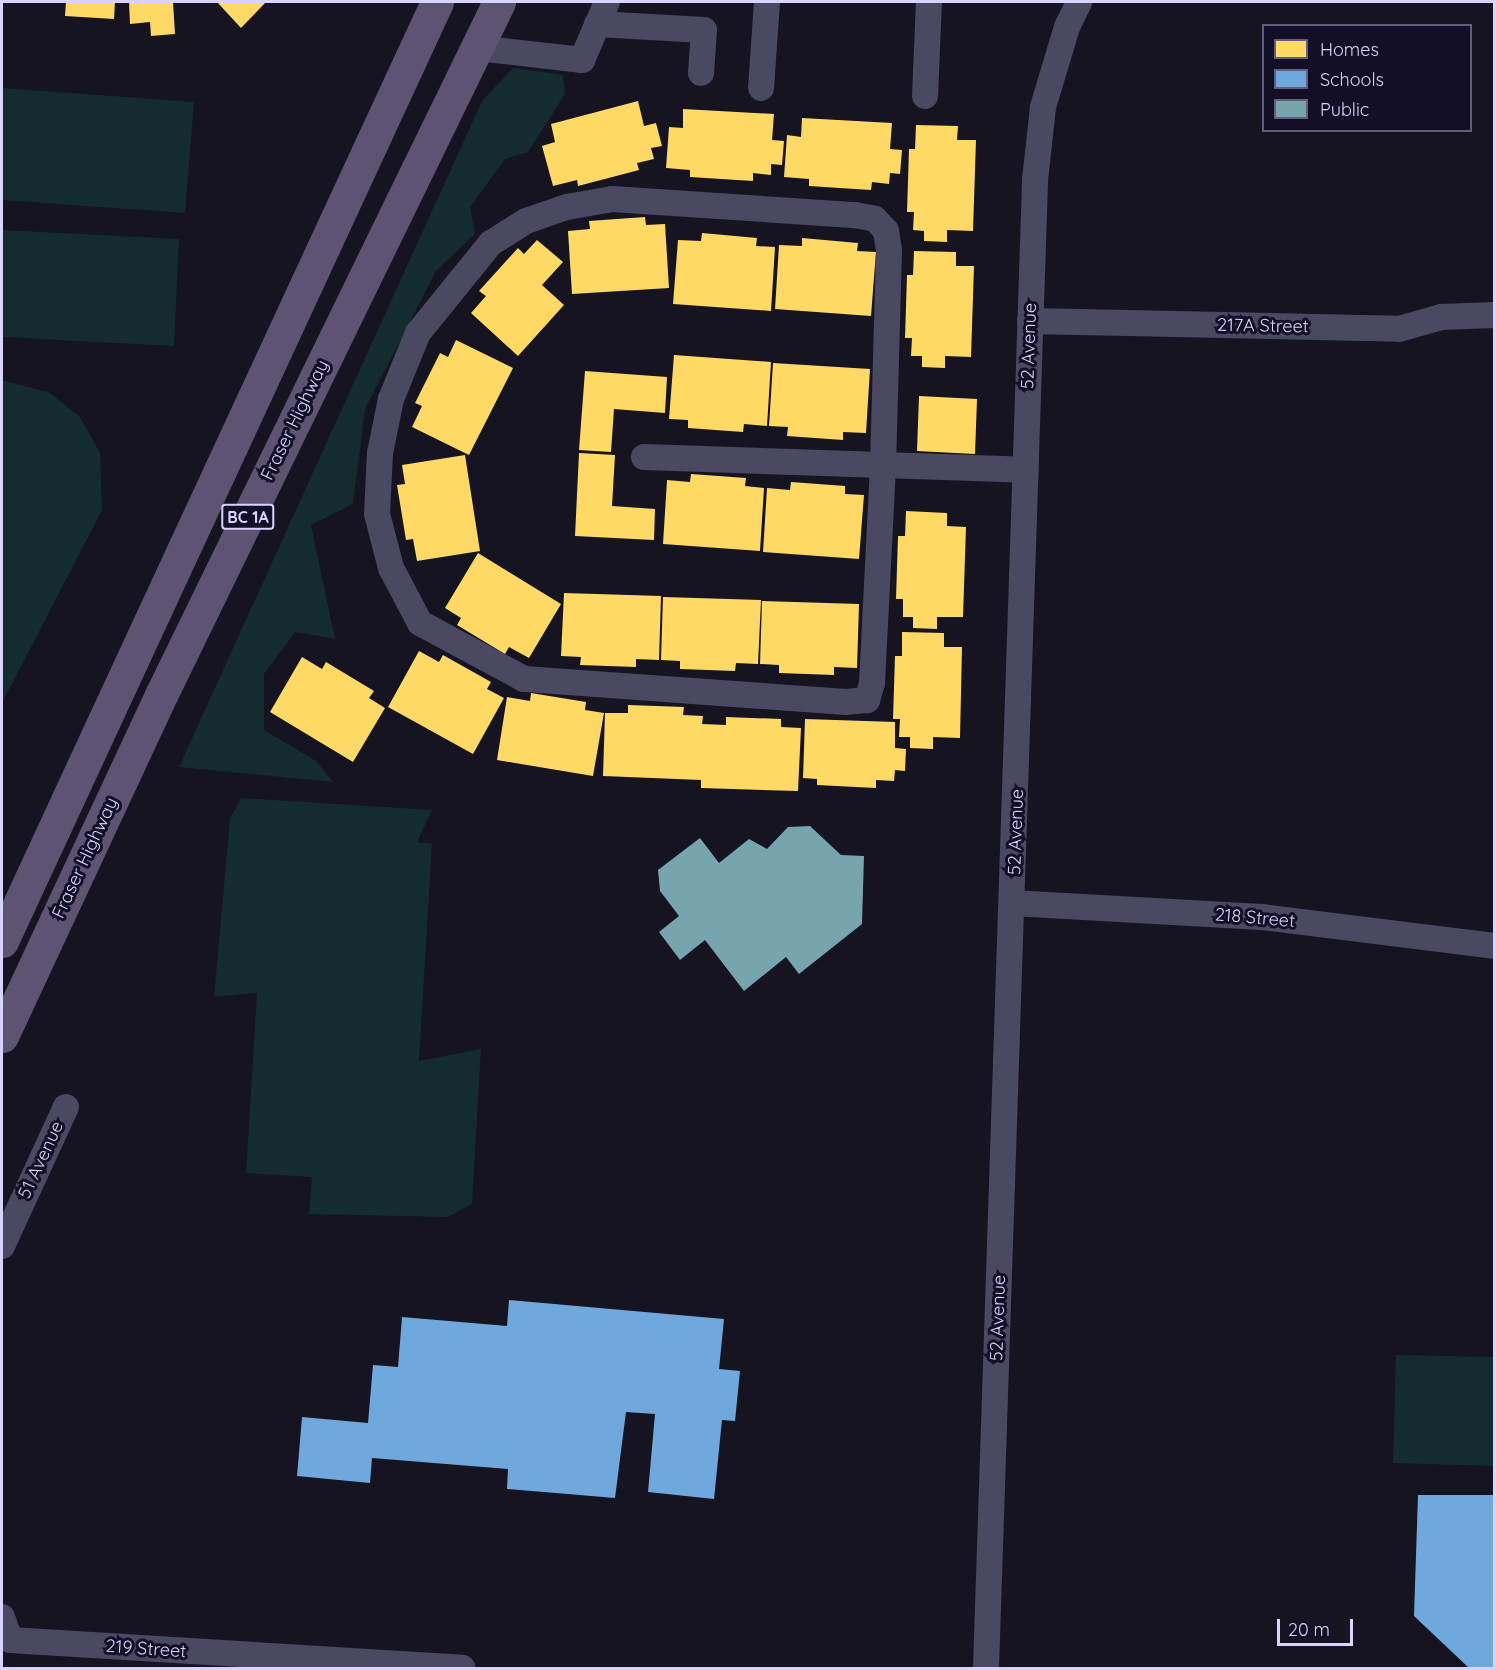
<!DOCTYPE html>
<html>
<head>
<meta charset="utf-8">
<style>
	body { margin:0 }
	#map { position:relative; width:1496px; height:1670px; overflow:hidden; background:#161421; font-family:Quicksand,sans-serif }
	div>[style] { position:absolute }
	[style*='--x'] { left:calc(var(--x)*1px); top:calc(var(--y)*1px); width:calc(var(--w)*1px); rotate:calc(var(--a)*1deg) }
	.green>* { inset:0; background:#132c2d }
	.homes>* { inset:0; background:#ffd966 }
	.schools>* { inset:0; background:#6fa8dc }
	.public>* { inset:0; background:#76a5af }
	.minor>* { height:26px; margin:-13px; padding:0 13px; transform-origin:13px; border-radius:13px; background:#4a4962 }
	.major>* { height:33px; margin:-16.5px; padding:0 16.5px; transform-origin:16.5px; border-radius:16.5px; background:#5e5373 }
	span { translate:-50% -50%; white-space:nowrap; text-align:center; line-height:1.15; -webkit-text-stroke:6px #130f26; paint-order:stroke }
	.shield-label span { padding:2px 4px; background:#130f26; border:2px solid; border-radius:4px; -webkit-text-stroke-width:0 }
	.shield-label { font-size:16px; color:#d9d4ff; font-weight:700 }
	.street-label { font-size:18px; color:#d9d4ff }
	.frame { position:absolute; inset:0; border:3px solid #d9d4ff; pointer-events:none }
	.legend { position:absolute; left:1262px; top:24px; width:210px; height:108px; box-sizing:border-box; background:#130f26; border:2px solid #625e7d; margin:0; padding:8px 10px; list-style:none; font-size:18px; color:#d9d4ff }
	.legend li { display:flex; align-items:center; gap:12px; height:30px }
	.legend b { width:30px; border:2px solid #625e7d }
	.scale { position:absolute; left:1277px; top:1619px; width:76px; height:27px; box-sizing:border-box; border:3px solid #d9d4ff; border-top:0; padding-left:8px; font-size:18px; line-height:21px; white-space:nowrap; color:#d9d4ff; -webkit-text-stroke:4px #130f26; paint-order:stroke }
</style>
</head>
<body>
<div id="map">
	<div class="green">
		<i style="clip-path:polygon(513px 68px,563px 75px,565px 94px,528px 152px,505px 159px,470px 207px,475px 234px,436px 271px,365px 409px,353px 504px,311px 525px,335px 639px,295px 632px,264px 674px,264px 730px,316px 761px,333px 782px,179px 767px,482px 101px)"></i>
		<i style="clip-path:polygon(2px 88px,194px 102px,185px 213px,2px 200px)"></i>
		<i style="clip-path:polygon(2px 230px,179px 239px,174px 346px,2px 337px)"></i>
		<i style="clip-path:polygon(2px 380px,50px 393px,80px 417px,100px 453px,102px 510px,2px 703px)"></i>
		<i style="clip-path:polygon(241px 798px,432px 810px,417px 842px,432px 844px,419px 1061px,481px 1049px,472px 1204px,448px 1217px,309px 1214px,312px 1177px,246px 1173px,257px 993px,214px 997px,230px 819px)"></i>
		<i style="clip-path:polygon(1396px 1355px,1494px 1357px,1494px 1466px,1393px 1463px)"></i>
	</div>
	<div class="homes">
		<i style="clip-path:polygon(66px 2px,115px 2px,114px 19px,65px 16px)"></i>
		<i style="clip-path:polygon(129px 2px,173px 2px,175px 34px,151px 36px,150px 22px,130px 24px)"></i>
		<i style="clip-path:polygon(217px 2px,266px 2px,241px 28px)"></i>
		<i style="clip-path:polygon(638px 101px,644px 126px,656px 123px,662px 146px,651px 148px,654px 159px,637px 163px,639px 170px,578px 186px,577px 180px,553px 186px,542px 146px,555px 142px,551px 124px)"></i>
		<i style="clip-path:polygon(683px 109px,774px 114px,772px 140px,784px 141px,782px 165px,771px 164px,771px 175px,753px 173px,753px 181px,690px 177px,690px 170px,666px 168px,669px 127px,683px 128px)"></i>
		<i style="clip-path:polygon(802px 118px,892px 123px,890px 149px,902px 150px,900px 174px,890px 173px,889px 184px,872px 182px,871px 190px,809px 186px,809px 179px,784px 177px,787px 135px,801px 137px)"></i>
		<i style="clip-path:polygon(916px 125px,958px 126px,957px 140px,976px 140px,973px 231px,947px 230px,947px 242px,924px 241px,924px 231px,913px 230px,914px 212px,907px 212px,909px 149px,915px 149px)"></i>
		<i style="clip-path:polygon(645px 217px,646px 225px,665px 224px,669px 288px,572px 294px,568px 231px,590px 229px,589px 221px)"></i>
		<i style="clip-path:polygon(702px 233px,757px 238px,756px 246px,775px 247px,771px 311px,673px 304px,678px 240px,701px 241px)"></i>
		<i style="clip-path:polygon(802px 238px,858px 243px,857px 251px,876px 252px,871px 316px,775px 309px,779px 245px,802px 246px)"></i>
		<i style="clip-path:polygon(537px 240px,563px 262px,542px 285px,564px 305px,518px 356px,471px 313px,486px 296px,479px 291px,518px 248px,524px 254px)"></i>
		<i style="clip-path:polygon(914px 251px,956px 252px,956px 266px,974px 266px,971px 357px,945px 356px,945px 368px,922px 367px,922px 356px,911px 356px,912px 338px,905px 338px,907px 275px,913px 275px)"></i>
		<i style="clip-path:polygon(456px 340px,513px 368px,469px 455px,412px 427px,422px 406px,415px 403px,440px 353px,448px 357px)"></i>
		<i style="clip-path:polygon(674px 355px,771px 362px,767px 426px,744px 424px,743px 432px,688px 428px,688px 420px,669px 419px)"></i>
		<i style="clip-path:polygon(773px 363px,870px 369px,866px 433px,843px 432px,843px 440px,787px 436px,788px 427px,769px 426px)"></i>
		<i style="clip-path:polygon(585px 371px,667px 377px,665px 413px,614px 409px,611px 452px,579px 450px)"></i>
		<i style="clip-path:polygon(919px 396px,977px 399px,975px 454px,917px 451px)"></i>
		<i style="clip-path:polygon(579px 453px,615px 455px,612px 506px,655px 509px,654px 540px,575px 536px)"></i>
		<i style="clip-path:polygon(465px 455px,480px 551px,417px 561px,413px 539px,406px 540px,397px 485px,405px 484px,402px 465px)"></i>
		<i style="clip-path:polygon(691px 474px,746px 478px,745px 486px,764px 488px,760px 551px,663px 544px,667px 480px,690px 482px)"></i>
		<i style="clip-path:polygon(791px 482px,845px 486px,845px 494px,864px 495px,859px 559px,763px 552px,767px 488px,790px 490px)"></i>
		<i style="clip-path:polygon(906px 511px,947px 513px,947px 526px,966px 527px,963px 617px,937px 617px,937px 629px,913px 628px,913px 617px,903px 617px,903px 599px,896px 599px,898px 536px,905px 536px)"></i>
		<i style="clip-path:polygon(478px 553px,561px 604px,529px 658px,509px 647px,505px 654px,457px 625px,461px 618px,445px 608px)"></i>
		<i style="clip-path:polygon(564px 593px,661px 596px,659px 660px,636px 659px,636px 667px,580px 665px,581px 657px,561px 656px)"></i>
		<i style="clip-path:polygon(663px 597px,761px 600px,758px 664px,736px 663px,735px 671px,680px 669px,680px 661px,661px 660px)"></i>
		<i style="clip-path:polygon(762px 601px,859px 604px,857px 668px,834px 667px,834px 675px,779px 673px,779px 665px,760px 664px)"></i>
		<i style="clip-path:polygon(902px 632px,944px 633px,944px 647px,962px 647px,960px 738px,933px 737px,933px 749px,910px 748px,910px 737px,899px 737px,900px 719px,893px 719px,895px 656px,902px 656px)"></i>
		<i style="clip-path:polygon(419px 651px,439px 662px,443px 655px,491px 682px,487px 689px,504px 698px,473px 754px,388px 707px)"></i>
		<i style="clip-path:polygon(302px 657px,322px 669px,326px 662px,374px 691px,369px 698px,385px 708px,353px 762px,270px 712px)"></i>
		<i style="clip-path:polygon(531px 693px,586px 702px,585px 710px,604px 713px,593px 776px,497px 760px,507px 697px,530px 701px)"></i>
		<i style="clip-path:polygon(628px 705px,684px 707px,683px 715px,703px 716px,702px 724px,726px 725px,726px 717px,781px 719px,781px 727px,801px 728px,798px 791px,701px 788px,701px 780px,603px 776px,605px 713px,628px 713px)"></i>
		<i style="clip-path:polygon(805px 719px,895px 722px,895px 748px,906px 749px,905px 771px,895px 770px,894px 781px,876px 780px,876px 788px,817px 785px,817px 779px,803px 778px)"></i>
	</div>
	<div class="schools">
		<i style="clip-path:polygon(509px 1300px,724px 1319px,719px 1369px,740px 1371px,735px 1421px,722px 1420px,714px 1499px,648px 1492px,655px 1414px,626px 1412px,615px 1498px,507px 1489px,508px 1469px,372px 1458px,370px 1483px,297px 1476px,302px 1417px,368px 1423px,373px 1365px,398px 1367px,402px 1317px,507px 1326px)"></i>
		<i style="clip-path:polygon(1418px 1495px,1494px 1495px,1494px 1668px,1469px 1668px,1414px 1616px)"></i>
	</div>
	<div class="public">
		<i style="clip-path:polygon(810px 826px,841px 855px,864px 856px,862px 924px,799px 974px,786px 957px,744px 991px,705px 940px,680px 960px,659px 932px,679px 916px,660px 891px,658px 870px,700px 838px,719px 863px,749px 839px,767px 849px,788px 827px)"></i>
	</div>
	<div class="minor">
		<i style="--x:597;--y:24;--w:107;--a:3.2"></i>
		<i style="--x:704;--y:30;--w:43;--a:94"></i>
		<i style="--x:477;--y:48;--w:106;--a:6.5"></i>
		<i style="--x:582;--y:60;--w:63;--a:-66.7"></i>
		<i style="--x:761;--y:88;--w:86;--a:-86"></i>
		<i style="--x:925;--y:96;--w:94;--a:-87.6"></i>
		<i style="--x:612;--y:199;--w:244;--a:3.8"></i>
		<i style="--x:855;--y:215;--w:20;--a:11"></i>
		<i style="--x:875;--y:219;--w:16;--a:47"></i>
		<i style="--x:886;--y:231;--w:20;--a:81"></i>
		<i style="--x:889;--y:251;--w:215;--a:91.6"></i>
		<i style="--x:883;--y:466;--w:217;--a:92.9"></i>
		<i style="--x:872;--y:683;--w:18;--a:106"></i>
		<i style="--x:867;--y:700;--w:21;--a:175"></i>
		<i style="--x:846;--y:702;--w:323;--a:-175.9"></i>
		<i style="--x:524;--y:679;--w:118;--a:-151.7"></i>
		<i style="--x:420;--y:623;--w:62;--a:-117.8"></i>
		<i style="--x:391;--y:568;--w:56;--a:-104.5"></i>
		<i style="--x:377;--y:514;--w:61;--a:-87.2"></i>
		<i style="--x:380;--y:453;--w:55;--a:-78.5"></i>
		<i style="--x:391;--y:399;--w:71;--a:-67.8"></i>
		<i style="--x:418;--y:333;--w:116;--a:-51"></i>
		<i style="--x:491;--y:243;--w:41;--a:-32.2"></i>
		<i style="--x:526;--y:221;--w:43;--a:-18.9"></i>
		<i style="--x:567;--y:207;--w:46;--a:-10.1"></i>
		<i style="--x:1030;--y:321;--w:369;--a:1.2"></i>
		<i style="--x:1399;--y:329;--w:44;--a:-15.9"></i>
		<i style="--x:1441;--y:317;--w:53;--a:-2.2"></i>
		<i style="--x:644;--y:457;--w:382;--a:1.9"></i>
		<i style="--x:1013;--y:903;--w:249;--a:3.2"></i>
		<i style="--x:1262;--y:917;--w:234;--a:7.1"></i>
		<i style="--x:2;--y:1246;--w:153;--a:-65.3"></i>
		<i style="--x:2;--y:1617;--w:24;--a:71"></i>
		<i style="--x:10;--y:1640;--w:453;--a:3.5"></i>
		<i style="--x:986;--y:1668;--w:1489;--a:-88.11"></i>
		<i style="--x:1035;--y:180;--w:73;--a:-83.7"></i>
		<i style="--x:1043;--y:107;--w:84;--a:-73.3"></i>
		<i style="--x:1067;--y:27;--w:28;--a:-64"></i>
	</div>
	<div class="major">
		<i style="--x:2;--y:941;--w:1035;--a:-65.14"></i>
		<i style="--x:2;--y:1036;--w:378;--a:-65"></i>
		<i style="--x:162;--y:693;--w:769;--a:-64"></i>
	</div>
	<div class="shield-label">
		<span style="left:248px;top:517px">BC 1A</span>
	</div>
	<div class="street-label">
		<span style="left:1263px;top:326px;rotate:1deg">217A Street</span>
		<span style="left:1029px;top:346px;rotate:-88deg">52 Avenue</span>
		<span style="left:295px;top:420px;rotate:-64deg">Fraser Highway</span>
		<span style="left:1016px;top:832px;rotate:-88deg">52 Avenue</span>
		<span style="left:85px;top:858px;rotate:-65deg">Fraser Highway</span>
		<span style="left:1255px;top:918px;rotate:5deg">218 Street</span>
		<span style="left:41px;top:1160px;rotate:-65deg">51 Avenue</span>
		<span style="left:998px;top:1318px;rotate:-88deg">52 Avenue</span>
		<span style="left:146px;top:1649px;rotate:4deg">219 Street</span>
	</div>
	<div class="frame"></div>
	<ul class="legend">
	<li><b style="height:16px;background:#ffd966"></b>Homes</li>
	<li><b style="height:16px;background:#6fa8dc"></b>Schools</li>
	<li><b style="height:16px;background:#76a5af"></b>Public</li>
	</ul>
	<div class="scale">20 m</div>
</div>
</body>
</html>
